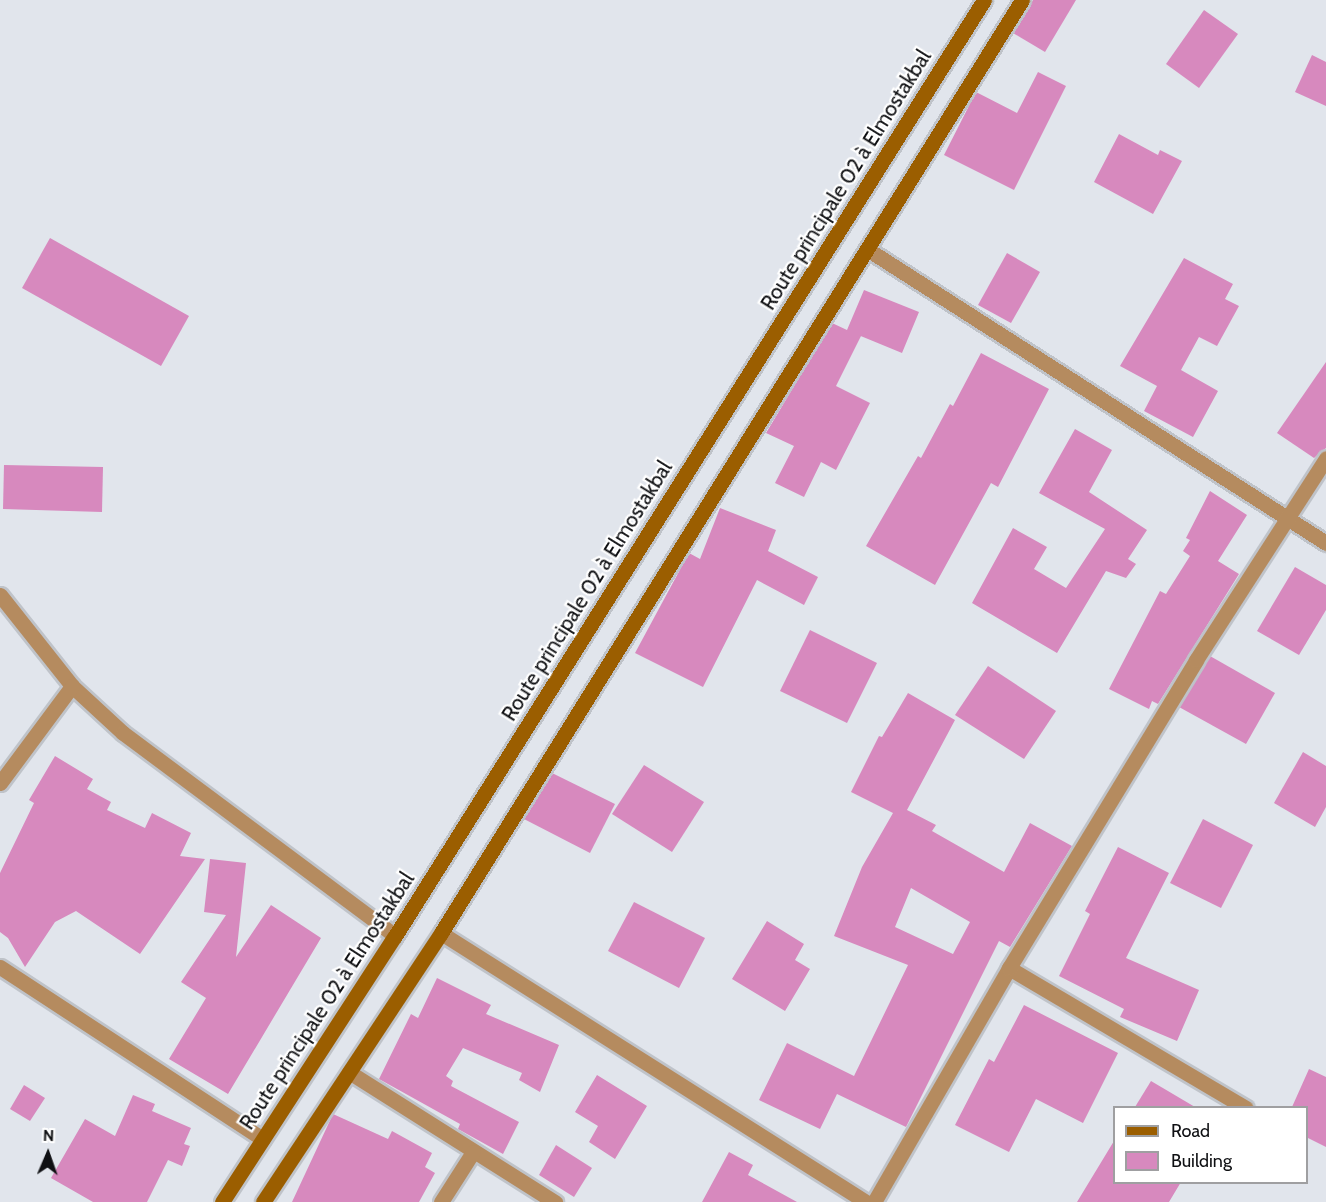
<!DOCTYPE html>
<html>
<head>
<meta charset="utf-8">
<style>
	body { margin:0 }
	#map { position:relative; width:1326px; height:1202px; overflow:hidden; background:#e1e5ec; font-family:Cabin,sans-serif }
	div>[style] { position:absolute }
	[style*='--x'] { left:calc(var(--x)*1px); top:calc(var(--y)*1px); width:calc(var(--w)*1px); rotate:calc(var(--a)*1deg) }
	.building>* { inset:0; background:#d789be }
	.roads { filter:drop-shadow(2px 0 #bfc3c9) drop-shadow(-2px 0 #bfc3c9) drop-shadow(0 2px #bfc3c9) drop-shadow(0 -2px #bfc3c9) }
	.street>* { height:15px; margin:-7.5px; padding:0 7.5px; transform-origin:7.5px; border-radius:7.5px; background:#b58b5f }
	.secondary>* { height:15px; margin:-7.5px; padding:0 7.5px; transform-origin:7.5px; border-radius:7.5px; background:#9b5e00 }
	span { translate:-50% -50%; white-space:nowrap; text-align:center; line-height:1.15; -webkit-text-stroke:4.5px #fff; paint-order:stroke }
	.street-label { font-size:21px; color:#0f1013 }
	.legend { position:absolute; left:1113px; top:1106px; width:195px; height:78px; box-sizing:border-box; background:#fff; border:2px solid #9f9fa1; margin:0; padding:8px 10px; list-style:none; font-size:18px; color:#0f1013 }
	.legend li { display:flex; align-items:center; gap:12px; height:30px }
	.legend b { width:30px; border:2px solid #9f9fa1 }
	.north { position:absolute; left:18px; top:1124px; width:60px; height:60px; -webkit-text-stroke:4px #fff; paint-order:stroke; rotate:2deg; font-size:16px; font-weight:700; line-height:24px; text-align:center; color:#0f1013 }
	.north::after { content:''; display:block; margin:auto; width:21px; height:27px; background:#0f1013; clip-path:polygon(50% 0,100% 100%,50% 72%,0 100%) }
</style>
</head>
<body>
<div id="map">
	<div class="building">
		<i style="clip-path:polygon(1033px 0,1076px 0,1045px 52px,1013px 33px)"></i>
		<i style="clip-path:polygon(1204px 10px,1238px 34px,1199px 88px,1166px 64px)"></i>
		<i style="clip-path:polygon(1312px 55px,1326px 62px,1326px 106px,1295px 92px)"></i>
		<i style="clip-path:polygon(1038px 72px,1066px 86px,1014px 190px,944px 155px,976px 92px,1017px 113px)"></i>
		<i style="clip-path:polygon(1119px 134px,1158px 155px,1160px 150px,1182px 161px,1153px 214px,1094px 182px)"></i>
		<i style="clip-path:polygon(50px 238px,189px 316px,161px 366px,22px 288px)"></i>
		<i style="clip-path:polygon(1007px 253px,1040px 272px,1011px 323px,978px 305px)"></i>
		<i style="clip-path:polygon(1184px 258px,1233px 284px,1225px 299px,1239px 306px,1217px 346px,1199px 337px,1181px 370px,1218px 391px,1193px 437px,1144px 411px,1157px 386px,1120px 366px)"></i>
		<i style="clip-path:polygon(864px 290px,919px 312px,902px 353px,851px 332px,861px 336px,836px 386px,870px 403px,836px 470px,821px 462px,804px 497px,775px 483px,794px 446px,766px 433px,832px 323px,847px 330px)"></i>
		<i style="clip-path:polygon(981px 353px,1049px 389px,998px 487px,991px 483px,935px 585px,866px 546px,918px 456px,921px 458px,950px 404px,953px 406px)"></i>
		<i style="clip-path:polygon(1326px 362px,1326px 448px,1314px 458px,1277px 433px)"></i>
		<i style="clip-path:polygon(1075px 429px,1112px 450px,1089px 492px,1147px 530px,1128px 559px,1136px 564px,1126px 578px,1106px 571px,1057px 653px,972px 603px,1013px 528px,1047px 547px,1034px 569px,1066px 588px,1105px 529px,1039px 493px)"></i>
		<i style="clip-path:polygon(4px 465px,103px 467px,102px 512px,3px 509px)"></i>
		<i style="clip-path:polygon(1210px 491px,1247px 515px,1218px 561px,1239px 574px,1158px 704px,1152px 701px,1149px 709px,1109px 689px,1160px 591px,1166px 594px,1190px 556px,1183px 551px,1190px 540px,1186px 538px)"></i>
		<i style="clip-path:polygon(720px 508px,776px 530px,768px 551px,818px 577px,804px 605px,757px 580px,703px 687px,635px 653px,689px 553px,700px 559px)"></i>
		<i style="clip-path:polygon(1295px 567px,1326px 585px,1326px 610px,1299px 655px,1257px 631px)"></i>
		<i style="clip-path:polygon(810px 630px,877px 663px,847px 723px,780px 691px)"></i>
		<i style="clip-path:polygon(1210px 656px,1275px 693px,1246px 744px,1179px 707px)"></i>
		<i style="clip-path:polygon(988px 666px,1056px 711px,1024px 759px,955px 715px)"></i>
		<i style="clip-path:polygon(evenodd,908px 693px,955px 720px,907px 810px,936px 825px,932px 831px,1004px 872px,1030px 823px,1072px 846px,1010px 947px,999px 941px,906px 1127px,837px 1094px,820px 1129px,759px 1100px,787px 1043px,854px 1076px,908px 965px,834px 936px,862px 867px,893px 813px,851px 792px,879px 736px,882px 737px,908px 693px,911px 888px,970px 922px,953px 954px,895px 927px,911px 888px)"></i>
		<i style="clip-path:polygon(1303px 752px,1326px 766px,1326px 807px,1315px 827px,1274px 803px)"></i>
		<i style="clip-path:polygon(55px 756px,93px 779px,87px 789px,111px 802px,107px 810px,145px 828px,152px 813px,191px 833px,180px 856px,205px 859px,140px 954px,76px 911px,55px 922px,25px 967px,8px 938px,0 932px,0 873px,34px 803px,29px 800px)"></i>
		<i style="clip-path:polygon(644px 765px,704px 802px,672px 852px,612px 814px)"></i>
		<i style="clip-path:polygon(552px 773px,615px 804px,590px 853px,524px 819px)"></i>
		<i style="clip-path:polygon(1203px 819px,1253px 845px,1221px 908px,1170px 883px)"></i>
		<i style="clip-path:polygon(1118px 847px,1169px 873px,1126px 958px,1199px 990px,1177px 1041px,1120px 1017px,1124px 1009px,1059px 976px,1090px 914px,1085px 911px)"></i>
		<i style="clip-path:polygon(210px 859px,246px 863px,236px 957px,271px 905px,321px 938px,228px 1094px,169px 1059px,206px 998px,181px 982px,226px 915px,204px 912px)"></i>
		<i style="clip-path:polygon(634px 902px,705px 938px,679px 988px,608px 951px)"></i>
		<i style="clip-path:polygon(767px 921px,804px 944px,795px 960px,810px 969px,785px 1011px,732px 979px)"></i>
		<i style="clip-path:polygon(437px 978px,491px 1005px,486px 1014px,559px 1045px,540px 1092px,519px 1080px,522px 1073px,463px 1048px,446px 1076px,453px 1081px,451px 1086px,519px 1122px,503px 1154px,458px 1129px,460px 1124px,379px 1079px,411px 1014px,418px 1018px)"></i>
		<i style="clip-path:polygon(1024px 1005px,1118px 1053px,1083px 1123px,1036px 1099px,1009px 1152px,955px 1125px,989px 1059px,994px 1062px)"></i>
		<i style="clip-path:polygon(1309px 1069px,1326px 1077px,1326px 1147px,1306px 1137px,1306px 1107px,1292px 1107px)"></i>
		<i style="clip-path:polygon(597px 1075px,647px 1106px,615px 1159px,589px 1142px,598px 1126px,575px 1112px)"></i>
		<i style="clip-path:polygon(1151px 1081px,1195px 1107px,1135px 1107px)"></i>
		<i style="clip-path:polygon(24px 1085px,45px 1098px,30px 1121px,10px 1109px)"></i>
		<i style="clip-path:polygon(133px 1095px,155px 1104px,152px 1111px,191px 1128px,184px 1144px,190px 1146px,182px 1166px,168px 1160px,147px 1202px,93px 1202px,51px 1178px,85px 1119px,115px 1136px)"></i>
		<i style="clip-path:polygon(333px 1114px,388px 1139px,392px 1131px,432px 1153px,425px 1167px,435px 1173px,419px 1202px,292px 1202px)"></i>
		<i style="clip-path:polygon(1114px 1141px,1114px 1182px,1181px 1182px,1169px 1202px,1077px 1202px)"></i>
		<i style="clip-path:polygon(556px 1145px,592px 1168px,574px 1197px,539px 1175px)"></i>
		<i style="clip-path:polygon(729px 1152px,753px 1165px,748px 1175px,797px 1202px,702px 1202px)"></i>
	</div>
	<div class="roads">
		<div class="street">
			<i style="--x:867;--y:249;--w:545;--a:32.64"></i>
			<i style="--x:0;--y:595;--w:116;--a:51.6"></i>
			<i style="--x:72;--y:686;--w:69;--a:42.7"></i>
			<i style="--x:123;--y:733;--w:339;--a:36.7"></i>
			<i style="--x:0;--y:783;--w:121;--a:-53.4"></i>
			<i style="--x:441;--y:933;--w:503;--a:32.33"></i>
			<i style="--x:0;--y:967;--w:314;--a:33.2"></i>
			<i style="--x:1009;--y:968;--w:275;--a:30.6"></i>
			<i style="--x:349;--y:1072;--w:244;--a:32.3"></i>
			<i style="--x:441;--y:1202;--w:59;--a:-57.4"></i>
			<i style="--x:874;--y:1202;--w:270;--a:-60"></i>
			<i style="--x:1009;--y:968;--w:360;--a:-58.7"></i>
			<i style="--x:1196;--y:660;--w:240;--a:-57.2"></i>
		</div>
		<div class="secondary">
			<i style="--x:222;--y:1202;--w:317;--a:-57"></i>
			<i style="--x:395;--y:936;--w:1106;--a:-57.82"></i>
			<i style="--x:263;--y:1202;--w:323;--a:-56.5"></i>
			<i style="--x:441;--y:933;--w:1099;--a:-58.09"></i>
		</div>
	</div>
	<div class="street-label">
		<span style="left:846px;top:180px;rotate:-58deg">Route principale 02 à Elmostakbal</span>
		<span style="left:587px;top:591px;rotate:-58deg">Route principale 02 à Elmostakbal</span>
		<span style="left:327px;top:1001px;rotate:-57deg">Route principale 02 à Elmostakbal</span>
	</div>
	<ul class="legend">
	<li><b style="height:8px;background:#9b5e00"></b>Road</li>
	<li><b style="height:16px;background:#d789be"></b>Building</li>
	</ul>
	<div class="north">N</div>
</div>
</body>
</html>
